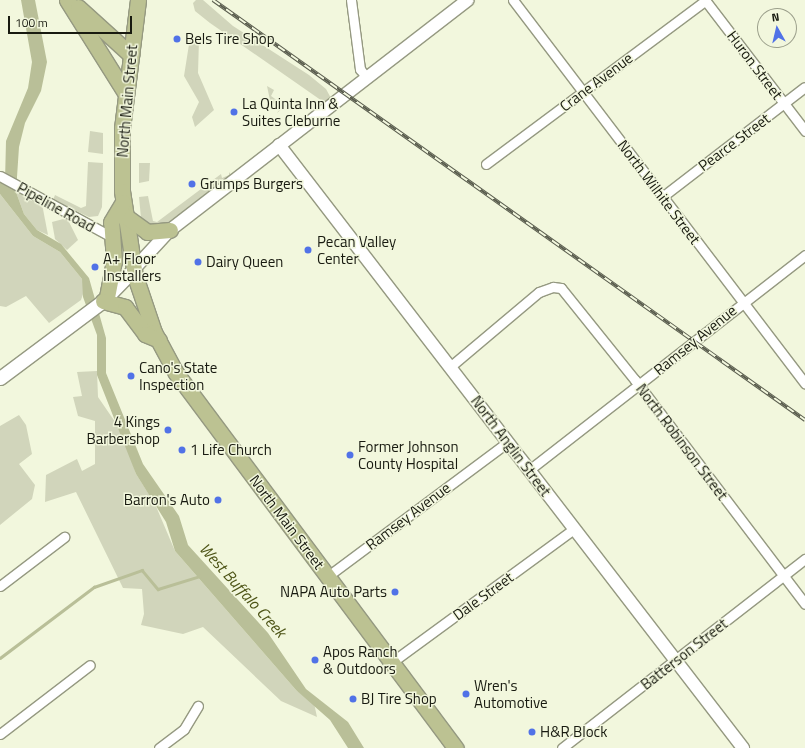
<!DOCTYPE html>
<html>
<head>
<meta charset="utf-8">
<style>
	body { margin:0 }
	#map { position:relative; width:805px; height:748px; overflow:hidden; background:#f2f7dd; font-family:"Titillium Web",sans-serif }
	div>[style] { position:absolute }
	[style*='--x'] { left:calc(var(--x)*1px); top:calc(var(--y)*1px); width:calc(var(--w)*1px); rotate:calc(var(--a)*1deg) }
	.green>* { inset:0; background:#d1d5bb }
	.water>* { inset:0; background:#b9bf98 }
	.stream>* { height:2.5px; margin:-1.25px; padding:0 1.25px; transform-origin:1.25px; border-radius:1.25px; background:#b9bf98 }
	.roads { filter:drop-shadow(1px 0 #959981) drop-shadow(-1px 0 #959981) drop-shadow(0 1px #959981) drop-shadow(0 -1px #959981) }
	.minor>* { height:9px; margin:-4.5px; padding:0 4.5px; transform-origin:4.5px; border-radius:4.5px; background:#fff }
	.tertiary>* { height:12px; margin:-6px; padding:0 6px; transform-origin:6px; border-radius:6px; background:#fff }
	.secondary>* { height:13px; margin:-6.5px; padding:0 6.5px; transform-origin:6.5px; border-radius:6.5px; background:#fff }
	.primary>* { height:15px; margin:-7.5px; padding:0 7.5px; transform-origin:7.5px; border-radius:7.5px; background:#bcc292 }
	.rail>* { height:4px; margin-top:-2px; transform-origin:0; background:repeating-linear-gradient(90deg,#f2f7dd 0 8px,#5a5d4e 0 16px); box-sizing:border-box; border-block:1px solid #5a5d4e }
	.dots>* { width:11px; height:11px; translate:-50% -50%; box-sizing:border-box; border:2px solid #f2f7dd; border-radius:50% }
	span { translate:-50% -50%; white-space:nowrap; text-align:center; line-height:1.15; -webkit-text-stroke:3px #f2f7dd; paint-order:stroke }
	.poi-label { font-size:15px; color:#181a10 }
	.left { translate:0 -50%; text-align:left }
	.right { translate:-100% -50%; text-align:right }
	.street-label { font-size:15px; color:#181a10 }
	.water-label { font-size:16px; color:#4d5416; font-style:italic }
	.north { position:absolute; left:757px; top:8px; width:40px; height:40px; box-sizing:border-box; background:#f2f7dd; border:1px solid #9b9f8b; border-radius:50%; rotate:352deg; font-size:11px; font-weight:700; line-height:16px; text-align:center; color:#181a10 }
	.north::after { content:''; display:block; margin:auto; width:14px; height:18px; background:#5172e7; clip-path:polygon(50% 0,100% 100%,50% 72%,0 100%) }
	.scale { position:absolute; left:8px; top:16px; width:124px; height:18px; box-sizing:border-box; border:2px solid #181a10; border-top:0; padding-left:5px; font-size:12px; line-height:14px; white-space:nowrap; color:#181a10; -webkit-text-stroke:3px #f2f7dd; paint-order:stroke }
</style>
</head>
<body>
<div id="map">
	<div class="green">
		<i style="clip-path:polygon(196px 0,203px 0,233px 26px,309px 75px,326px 89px,332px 100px,325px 103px,210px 23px,195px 11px,193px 3px)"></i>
		<i style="clip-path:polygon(190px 38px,199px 40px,198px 73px,214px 110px,195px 127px,192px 117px,199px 102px,184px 76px)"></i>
		<i style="clip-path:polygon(267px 86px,274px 90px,271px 96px,285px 106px,290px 102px,277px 113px,281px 107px,276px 102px,271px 105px)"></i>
		<i style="clip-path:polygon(90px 131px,103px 133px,103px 154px,88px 152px)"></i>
		<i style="clip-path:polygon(88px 162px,103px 163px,102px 207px,98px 216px,89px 217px,53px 200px,55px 195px,81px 208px,86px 206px)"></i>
		<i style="clip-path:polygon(139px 163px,150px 163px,149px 181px,139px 183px)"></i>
		<i style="clip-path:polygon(229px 172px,231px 175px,161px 229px,156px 231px,141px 218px,139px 197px,148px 196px,153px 221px,157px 222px,221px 174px,222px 178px,229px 175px)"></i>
		<i style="clip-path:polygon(16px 192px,24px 192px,42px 204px,48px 235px,37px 230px,24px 214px)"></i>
		<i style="clip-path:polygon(0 194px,33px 236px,60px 252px,82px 279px,85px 288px,81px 300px,49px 323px,26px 296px,6px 307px,0 306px)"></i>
		<i style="clip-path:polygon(67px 218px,78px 240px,67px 250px,55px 239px,52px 222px)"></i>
		<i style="clip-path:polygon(97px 371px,98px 397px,122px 432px,136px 474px,155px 504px,175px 551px,296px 690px,314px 703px,317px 717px,281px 701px,203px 627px,183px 634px,141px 625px,144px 614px,142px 589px,123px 588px,76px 492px,45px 502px,46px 475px,77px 459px,82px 471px,95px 464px,95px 421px,78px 416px,73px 397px,82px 396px,77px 372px)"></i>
		<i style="clip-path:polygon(19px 415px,26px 425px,32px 454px,19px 464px,35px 485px,32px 499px,0 525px,0 426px)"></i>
	</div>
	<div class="water">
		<i style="clip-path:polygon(21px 0,35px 0,47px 62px,41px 91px,25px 123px,19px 147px,16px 192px,24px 214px,37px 230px,61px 244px,89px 278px,106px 338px,106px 373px,143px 464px,179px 516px,188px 545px,268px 633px,306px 689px,348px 722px,364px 748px,348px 748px,330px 720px,296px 690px,175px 551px,166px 522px,136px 474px,97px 375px,97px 335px,83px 297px,82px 279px,60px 252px,33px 236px,0 194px,0 179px,5px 181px,6px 141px,28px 88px,32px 62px)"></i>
	</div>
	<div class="stream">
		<i style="--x:0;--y:658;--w:118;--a:-37.1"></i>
		<i style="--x:94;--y:587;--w:51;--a:-19.5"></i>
		<i style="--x:142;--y:570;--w:25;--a:50"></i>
		<i style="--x:158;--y:589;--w:44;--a:-17.2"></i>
	</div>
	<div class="roads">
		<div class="minor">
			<i style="--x:351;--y:0;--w:70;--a:82.6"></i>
			<i style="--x:360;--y:69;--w:11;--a:52"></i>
			<i style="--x:513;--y:0;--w:482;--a:52.7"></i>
			<i style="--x:705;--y:0;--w:165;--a:52.6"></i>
			<i style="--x:486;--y:164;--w:274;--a:-36.7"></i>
			<i style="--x:0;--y:176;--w:128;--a:28.6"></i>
			<i style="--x:662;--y:197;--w:180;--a:-37.6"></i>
			<i style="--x:451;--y:366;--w:115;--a:-40.1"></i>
			<i style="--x:539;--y:292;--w:15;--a:-20"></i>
			<i style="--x:553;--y:287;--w:8;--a:7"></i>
			<i style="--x:561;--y:288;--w:118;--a:51.2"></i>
			<i style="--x:635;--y:380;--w:281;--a:52.8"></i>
			<i style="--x:529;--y:470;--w:350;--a:-37.9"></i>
			<i style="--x:328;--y:576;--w:224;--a:-36.7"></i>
			<i style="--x:0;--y:586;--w:81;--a:-37.4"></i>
			<i style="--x:392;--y:662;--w:225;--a:-36.2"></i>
			<i style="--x:0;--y:734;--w:113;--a:-37.5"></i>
			<i style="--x:159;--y:748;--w:31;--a:-37"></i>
			<i style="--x:184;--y:729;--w:27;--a:-59"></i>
			<i style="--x:562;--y:748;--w:308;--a:-37.9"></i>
		</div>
		<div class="tertiary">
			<i style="--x:279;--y:145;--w:761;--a:52.42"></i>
			<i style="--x:134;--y:269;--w:53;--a:-47.3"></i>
			<i style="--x:170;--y:230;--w:376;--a:-37.7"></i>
		</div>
		<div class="secondary">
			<i style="--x:0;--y:378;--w:129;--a:-36.8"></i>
			<i style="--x:103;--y:301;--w:45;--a:-45.9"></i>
		</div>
		<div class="primary">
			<i style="--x:67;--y:0;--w:111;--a:57.9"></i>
			<i style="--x:138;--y:0;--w:129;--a:97.1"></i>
			<i style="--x:122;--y:128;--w:63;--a:90"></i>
			<i style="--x:122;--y:191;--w:86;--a:81.3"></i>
			<i style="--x:135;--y:276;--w:59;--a:71.3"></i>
			<i style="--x:154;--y:332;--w:47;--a:61.8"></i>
			<i style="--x:176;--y:373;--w:468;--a:53.3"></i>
			<i style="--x:78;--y:7;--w:72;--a:42.2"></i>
			<i style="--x:124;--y:215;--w:29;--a:36"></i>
			<i style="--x:147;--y:232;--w:23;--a:-5"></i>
			<i style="--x:107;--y:297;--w:37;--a:-79"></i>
			<i style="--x:114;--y:261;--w:39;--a:-94"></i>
			<i style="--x:111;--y:222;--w:23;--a:-59"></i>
			<i style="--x:103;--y:301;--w:23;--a:15"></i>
			<i style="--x:125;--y:307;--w:34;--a:53"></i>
			<i style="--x:145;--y:334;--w:15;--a:23"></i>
		</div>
	</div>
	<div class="rail">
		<i style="--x:213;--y:0;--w:726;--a:35.35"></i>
	</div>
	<div class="dots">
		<i style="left:177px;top:39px;background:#5172e7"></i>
		<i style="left:234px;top:112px;background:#5172e7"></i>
		<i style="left:192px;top:184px;background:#5172e7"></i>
		<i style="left:308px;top:250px;background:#5172e7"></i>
		<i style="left:198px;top:262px;background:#5172e7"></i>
		<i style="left:95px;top:267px;background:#5172e7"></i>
		<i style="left:131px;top:376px;background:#5172e7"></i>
		<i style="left:168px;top:430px;background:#5172e7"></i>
		<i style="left:182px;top:450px;background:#5172e7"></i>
		<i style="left:350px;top:455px;background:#5172e7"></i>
		<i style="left:218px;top:500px;background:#5172e7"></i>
		<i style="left:395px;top:592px;background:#5172e7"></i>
		<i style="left:315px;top:660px;background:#5172e7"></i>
		<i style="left:466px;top:694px;background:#5172e7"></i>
		<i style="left:353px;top:699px;background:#5172e7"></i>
		<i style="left:532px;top:732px;background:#5172e7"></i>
	</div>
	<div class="poi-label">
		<span class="left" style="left:185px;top:39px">Bels Tire Shop</span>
		<span class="left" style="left:242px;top:112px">La Quinta Inn &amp;<br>Suites Cleburne</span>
		<span class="left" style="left:200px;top:184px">Grumps Burgers</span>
		<span class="left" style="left:317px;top:250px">Pecan Valley<br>Center</span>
		<span class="left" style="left:103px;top:267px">A+ Floor<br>Installers</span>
		<span class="left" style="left:206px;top:262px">Dairy Queen</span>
		<span class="left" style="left:139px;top:376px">Cano's State<br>Inspection</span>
		<span class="right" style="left:160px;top:430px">4 Kings<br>Barbershop</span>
		<span class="left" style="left:358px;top:455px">Former Johnson<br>County Hospital</span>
		<span class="left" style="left:190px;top:450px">1 Life Church</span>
		<span class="right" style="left:210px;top:500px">Barron's Auto</span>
		<span class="right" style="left:387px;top:592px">NAPA Auto Parts</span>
		<span class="left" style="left:323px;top:660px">Apos Ranch<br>&amp; Outdoors</span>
		<span class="left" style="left:474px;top:694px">Wren's<br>Automotive</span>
		<span class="left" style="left:361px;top:699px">BJ Tire Shop</span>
		<span class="left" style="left:540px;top:732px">H&amp;R Block</span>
	</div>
	<div class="street-label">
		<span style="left:755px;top:65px;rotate:53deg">Huron Street</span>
		<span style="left:596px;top:82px;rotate:-37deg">Crane Avenue</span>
		<span style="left:127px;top:101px;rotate:-85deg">North Main Street</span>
		<span style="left:734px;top:142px;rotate:-37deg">Pearce Street</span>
		<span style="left:659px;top:192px;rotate:53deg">North Wilhite Street</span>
		<span style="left:56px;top:207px;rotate:29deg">Pipeline Road</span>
		<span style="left:695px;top:340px;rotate:-39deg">Ramsey Avenue</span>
		<span style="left:682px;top:442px;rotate:53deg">North Robinson Street</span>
		<span style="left:511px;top:446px;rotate:53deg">North Anglin Street</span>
		<span style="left:408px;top:516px;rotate:-37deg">Ramsey Avenue</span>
		<span style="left:287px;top:522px;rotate:53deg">North Main Street</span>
		<span style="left:483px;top:596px;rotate:-36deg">Dale Street</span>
		<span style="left:684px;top:654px;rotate:-38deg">Batterson Street</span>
	</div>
	<div class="water-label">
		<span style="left:243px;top:590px;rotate:48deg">West Buffalo Creek</span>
	</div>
	<div class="north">N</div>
	<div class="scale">100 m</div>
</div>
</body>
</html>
